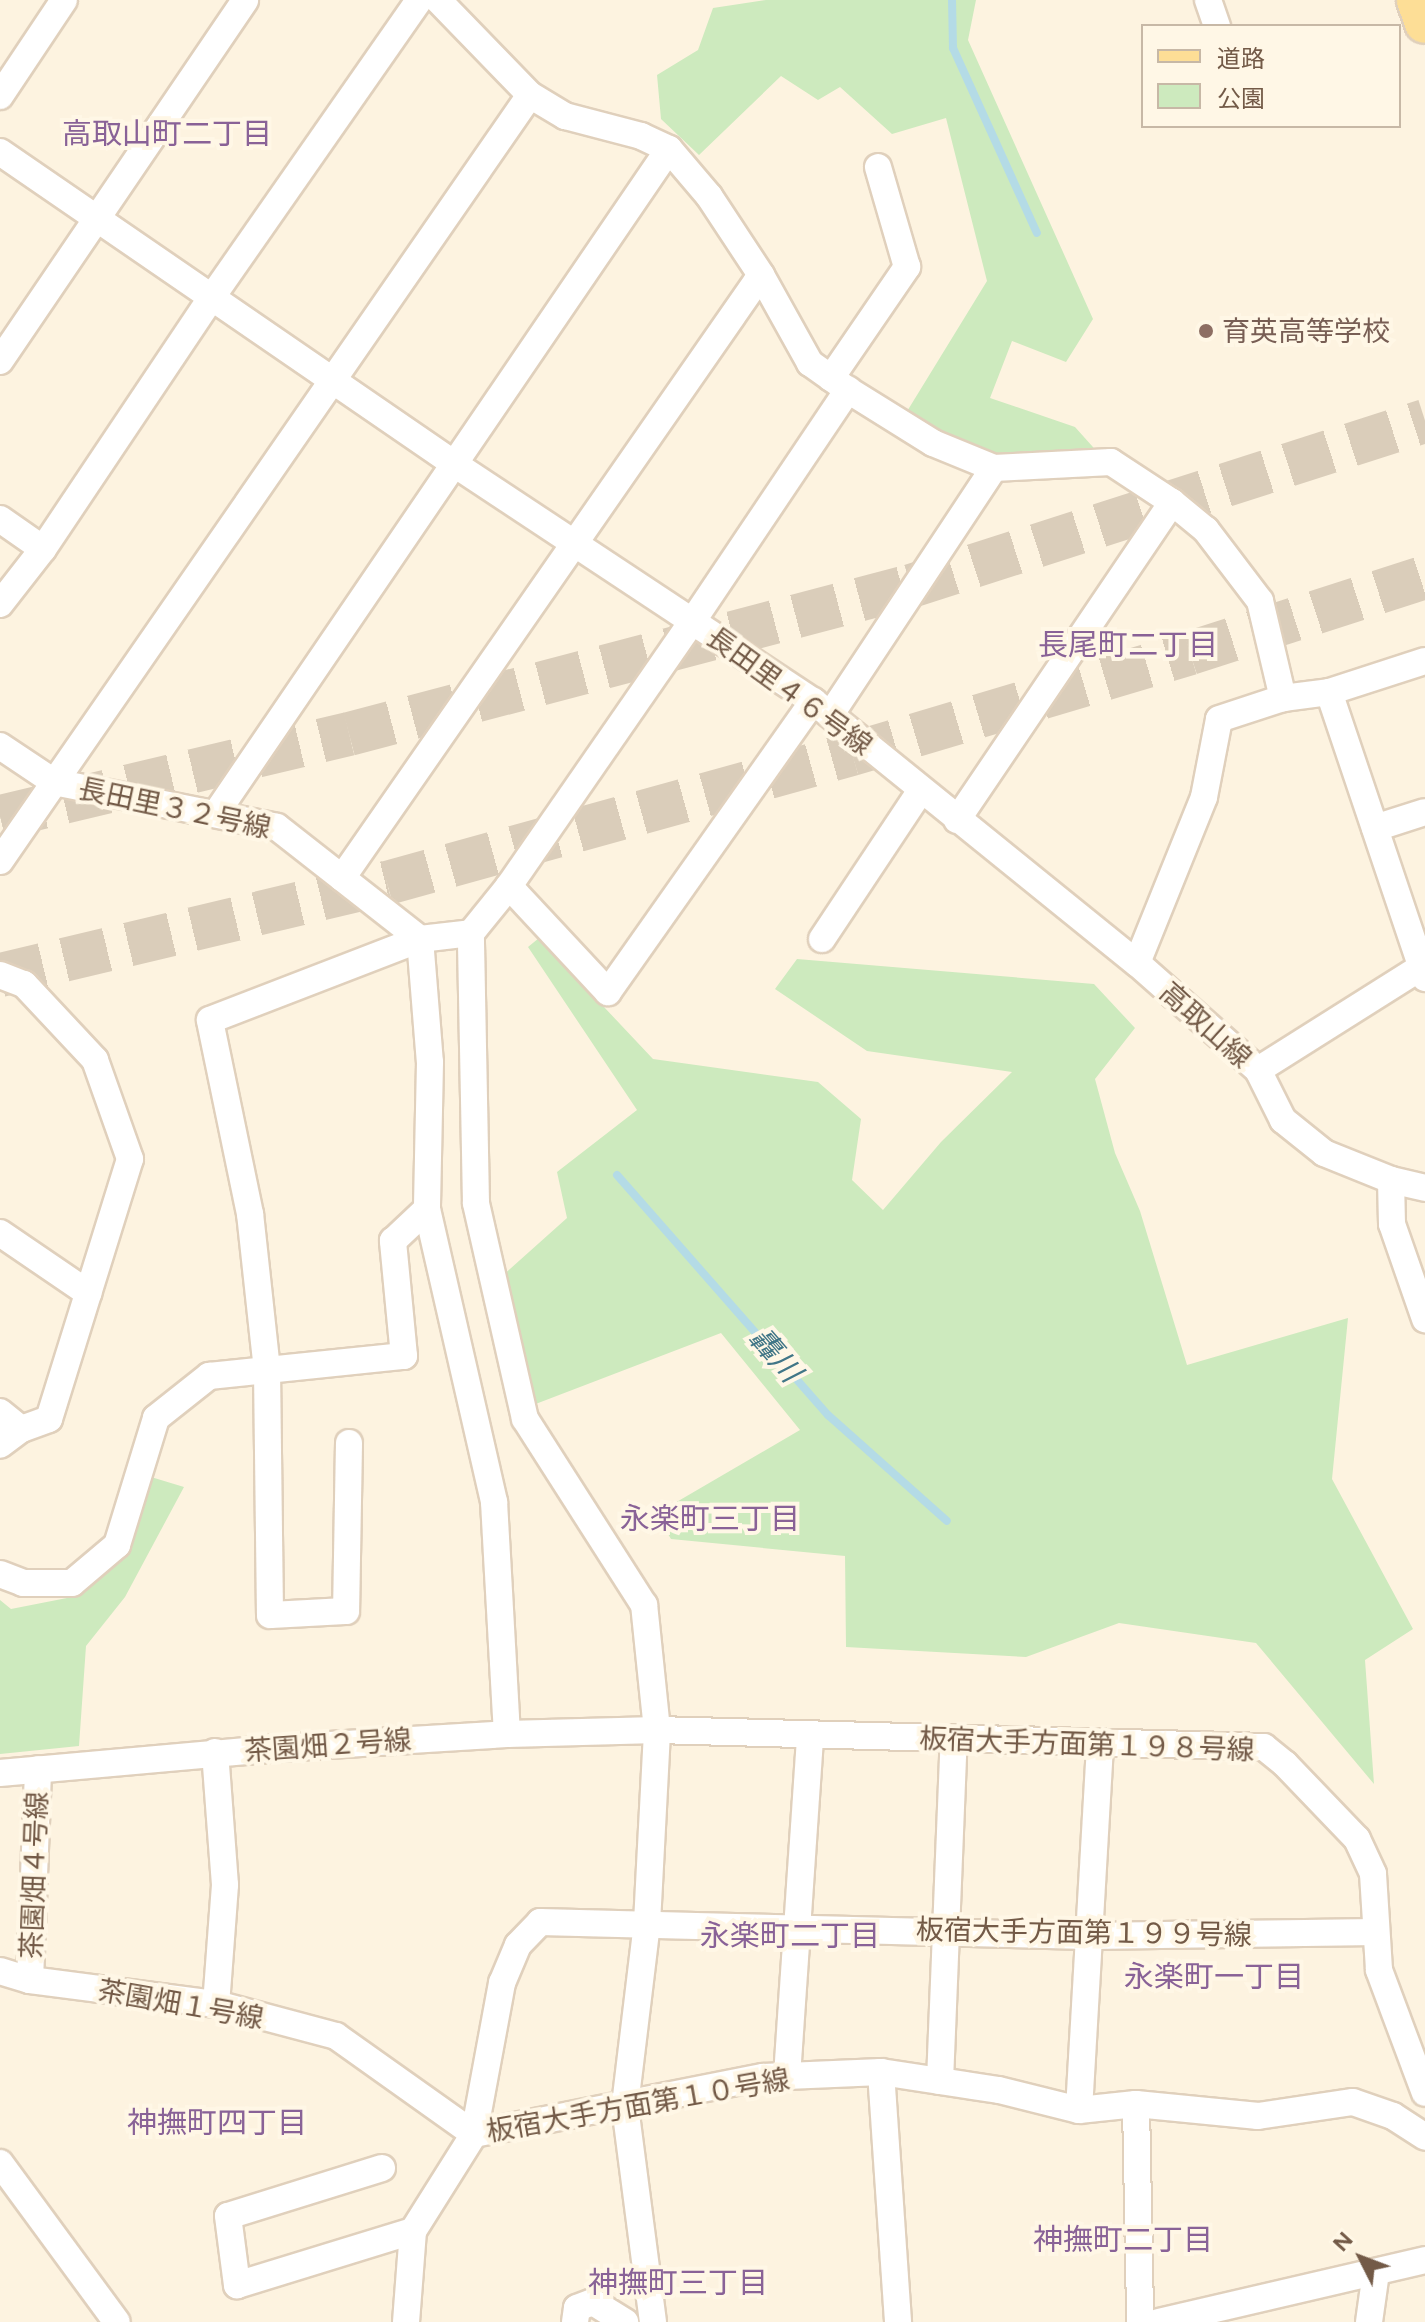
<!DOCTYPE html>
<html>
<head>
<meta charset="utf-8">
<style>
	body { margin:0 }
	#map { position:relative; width:1425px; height:2322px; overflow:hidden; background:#fdf3e0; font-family:Figtree,"Noto Sans JP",sans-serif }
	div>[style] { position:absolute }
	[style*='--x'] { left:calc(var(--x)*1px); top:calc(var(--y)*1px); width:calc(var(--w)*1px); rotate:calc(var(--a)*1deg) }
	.green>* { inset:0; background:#cdeabe }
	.stream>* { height:8px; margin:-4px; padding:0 4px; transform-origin:4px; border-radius:4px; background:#b4dbe6 }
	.highway-tunnel>* { height:44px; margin-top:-22px; transform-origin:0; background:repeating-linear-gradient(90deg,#dacdba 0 44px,transparent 0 66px) }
	.roads { filter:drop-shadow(2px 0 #e0d0bc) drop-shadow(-2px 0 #e0d0bc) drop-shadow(0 2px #e0d0bc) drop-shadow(0 -2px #e0d0bc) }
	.street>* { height:26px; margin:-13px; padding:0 13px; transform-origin:13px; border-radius:13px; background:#fff }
	.primary>* { height:40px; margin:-20px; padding:0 20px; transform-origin:20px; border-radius:20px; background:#fdde96 }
	.dots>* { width:22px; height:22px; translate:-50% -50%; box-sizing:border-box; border:4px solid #fff7e6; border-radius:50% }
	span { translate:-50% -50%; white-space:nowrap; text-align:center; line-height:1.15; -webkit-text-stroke:8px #fff7e6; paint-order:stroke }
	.education-label { font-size:28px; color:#785e54 }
	.left { translate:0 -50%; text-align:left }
	.street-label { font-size:28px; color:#735a47 }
	.neighbourhood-label { font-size:30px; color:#896297 }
	.water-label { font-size:30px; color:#417687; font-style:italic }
	.legend { position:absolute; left:1141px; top:24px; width:260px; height:104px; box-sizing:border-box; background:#fff7e6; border:2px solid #c7b8a6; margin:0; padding:10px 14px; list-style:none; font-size:24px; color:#735a47 }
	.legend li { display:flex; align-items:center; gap:16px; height:40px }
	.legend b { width:40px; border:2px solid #c7b8a6 }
	.north { position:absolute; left:1321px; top:2218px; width:80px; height:80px; -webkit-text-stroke:6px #fff7e6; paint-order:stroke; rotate:312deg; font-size:22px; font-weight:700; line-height:32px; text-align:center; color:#735a47 }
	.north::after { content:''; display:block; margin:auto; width:28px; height:36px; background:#735a47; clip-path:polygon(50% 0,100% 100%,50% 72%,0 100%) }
</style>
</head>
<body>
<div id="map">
	<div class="green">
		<i style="clip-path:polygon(766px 0,976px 0,968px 40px,1093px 319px,1066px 362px,1012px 341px,990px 398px,1075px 427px,1101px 456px,996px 459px,906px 413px,987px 281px,946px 118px,892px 134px,840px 87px,818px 100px,781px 76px,699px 155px,661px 119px,657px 75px,698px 50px,713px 8px)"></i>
		<i style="clip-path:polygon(539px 938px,653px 1059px,818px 1082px,861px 1119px,852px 1180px,883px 1210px,941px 1142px,1012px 1072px,867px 1051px,775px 989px,797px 959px,1094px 984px,1135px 1028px,1095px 1079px,1115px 1153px,1140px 1211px,1187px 1365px,1348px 1318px,1332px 1479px,1413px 1629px,1365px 1660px,1374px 1784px,1256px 1643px,1119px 1623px,1026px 1657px,846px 1647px,845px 1556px,671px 1539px,656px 1514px,800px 1430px,721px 1333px,533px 1405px,501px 1277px,567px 1218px,557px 1172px,637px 1110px,528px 947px)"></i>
		<i style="clip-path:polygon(151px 1477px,184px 1487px,125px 1597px,86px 1646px,79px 1746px,0 1754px,0 1600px,11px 1609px,72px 1597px,127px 1548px)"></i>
	</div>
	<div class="stream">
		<i style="--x:952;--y:0;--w:48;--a:88.8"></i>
		<i style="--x:953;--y:48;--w:203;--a:65.6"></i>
		<i style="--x:617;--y:1175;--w:320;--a:48.7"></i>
		<i style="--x:828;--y:1415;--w:159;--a:41.7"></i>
	</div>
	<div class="highway-tunnel">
		<i style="--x:0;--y:817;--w:359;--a:-13.4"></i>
		<i style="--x:349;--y:734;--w:581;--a:-14.75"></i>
		<i style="--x:911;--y:586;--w:540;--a:-17.8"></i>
		<i style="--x:0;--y:975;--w:398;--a:-13.4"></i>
		<i style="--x:387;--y:883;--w:483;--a:-15.5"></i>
		<i style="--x:852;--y:754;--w:353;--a:-16.6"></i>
		<i style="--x:1190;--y:653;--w:247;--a:-17.9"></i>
	</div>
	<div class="roads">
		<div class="street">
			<i style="--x:438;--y:0;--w:132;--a:45.9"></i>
			<i style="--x:530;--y:95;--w:41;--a:31"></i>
			<i style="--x:565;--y:116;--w:79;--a:14.7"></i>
			<i style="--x:641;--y:136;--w:31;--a:25"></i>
			<i style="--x:669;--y:149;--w:62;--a:49.6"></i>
			<i style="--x:709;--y:196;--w:95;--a:56.6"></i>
			<i style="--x:761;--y:275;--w:101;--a:60.9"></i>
			<i style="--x:810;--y:363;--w:47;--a:35.4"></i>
			<i style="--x:848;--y:390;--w:100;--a:31.9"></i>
			<i style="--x:933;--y:443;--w:66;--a:22.3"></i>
			<i style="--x:994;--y:468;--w:117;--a:-2.9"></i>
			<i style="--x:1111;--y:462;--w:73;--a:33.3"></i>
			<i style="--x:1172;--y:502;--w:44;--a:39.5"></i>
			<i style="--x:1206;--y:530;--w:89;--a:52.7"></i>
			<i style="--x:1260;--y:601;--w:100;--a:76.7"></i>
			<i style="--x:1208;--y:0;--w:28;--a:71"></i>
			<i style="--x:0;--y:96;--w:115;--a:-56.3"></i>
			<i style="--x:0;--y:152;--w:549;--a:34.47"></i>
			<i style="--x:453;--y:463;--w:432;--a:33.5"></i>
			<i style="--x:813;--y:701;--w:417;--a:39"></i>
			<i style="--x:1137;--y:963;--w:162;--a:41.5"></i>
			<i style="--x:1258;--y:1070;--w:56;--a:63.4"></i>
			<i style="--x:1283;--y:1120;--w:53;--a:38.8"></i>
			<i style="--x:1324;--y:1153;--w:72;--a:21.9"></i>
			<i style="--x:1391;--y:1180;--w:35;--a:13"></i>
			<i style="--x:0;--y:361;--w:436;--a:-55.8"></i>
			<i style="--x:831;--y:378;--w:135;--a:-55.6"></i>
			<i style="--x:907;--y:267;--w:104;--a:-106.2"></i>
			<i style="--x:0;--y:519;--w:52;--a:34.9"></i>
			<i style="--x:0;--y:604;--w:70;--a:-52"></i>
			<i style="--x:43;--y:549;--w:303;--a:-56.2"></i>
			<i style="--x:212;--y:297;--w:362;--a:-55.1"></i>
			<i style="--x:1329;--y:692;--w:302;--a:71.4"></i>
			<i style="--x:831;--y:714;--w:295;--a:-56.5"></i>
			<i style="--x:0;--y:746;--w:65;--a:33.7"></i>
			<i style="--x:54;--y:782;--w:227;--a:11.4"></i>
			<i style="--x:277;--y:827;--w:182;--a:38.1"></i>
			<i style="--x:420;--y:939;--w:123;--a:85.4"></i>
			<i style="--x:430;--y:1062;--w:147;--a:91.2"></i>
			<i style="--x:427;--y:1209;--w:301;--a:77.1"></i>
			<i style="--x:494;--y:1502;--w:232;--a:86.8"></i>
			<i style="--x:217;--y:812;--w:802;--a:-55.72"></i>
			<i style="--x:957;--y:820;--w:384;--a:-55.9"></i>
			<i style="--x:1375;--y:828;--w:52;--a:-17.7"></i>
			<i style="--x:0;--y:861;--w:931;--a:-55.32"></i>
			<i style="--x:342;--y:878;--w:734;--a:-55.21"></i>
			<i style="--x:509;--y:886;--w:145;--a:47"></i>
			<i style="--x:608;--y:992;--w:356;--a:-54.8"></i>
			<i style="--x:822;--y:939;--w:179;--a:-56.4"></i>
			<i style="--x:1137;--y:963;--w:179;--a:-68"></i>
			<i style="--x:1204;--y:797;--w:79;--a:-79.1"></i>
			<i style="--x:1219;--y:719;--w:67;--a:-18.2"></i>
			<i style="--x:1283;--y:698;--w:46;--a:-7.4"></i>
			<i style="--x:1329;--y:692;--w:101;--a:-17.9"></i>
			<i style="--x:0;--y:975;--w:26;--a:21"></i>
			<i style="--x:24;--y:984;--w:104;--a:46.9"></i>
			<i style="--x:95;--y:1060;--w:105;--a:70.5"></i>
			<i style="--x:130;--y:1159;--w:272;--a:107.3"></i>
			<i style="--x:49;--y:1419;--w:30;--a:160"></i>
			<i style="--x:21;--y:1429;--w:26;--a:143"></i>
			<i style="--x:1258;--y:1070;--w:197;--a:-32.2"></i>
			<i style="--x:1391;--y:1180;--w:44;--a:88.7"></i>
			<i style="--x:1392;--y:1224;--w:101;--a:70.8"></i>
			<i style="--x:0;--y:1233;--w:107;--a:34.3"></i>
			<i style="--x:0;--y:1412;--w:27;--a:39"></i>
			<i style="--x:349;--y:1443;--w:168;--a:91"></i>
			<i style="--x:346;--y:1611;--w:76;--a:177"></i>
			<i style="--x:270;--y:1615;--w:245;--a:-90.7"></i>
			<i style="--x:267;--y:1370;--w:157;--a:-96.2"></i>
			<i style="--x:250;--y:1214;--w:198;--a:-101.7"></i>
			<i style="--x:210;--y:1020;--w:225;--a:-21.1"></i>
			<i style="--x:420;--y:939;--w:51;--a:-6.7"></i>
			<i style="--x:0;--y:1574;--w:25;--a:21"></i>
			<i style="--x:23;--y:1583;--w:49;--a:0"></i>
			<i style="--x:72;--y:1583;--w:59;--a:-40.2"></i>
			<i style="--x:117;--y:1545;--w:133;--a:-72.9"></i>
			<i style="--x:156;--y:1418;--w:68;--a:-38.4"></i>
			<i style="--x:209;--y:1376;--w:196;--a:-5.9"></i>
			<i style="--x:404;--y:1356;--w:116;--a:-95.5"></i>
			<i style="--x:393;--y:1241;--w:47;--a:-43.3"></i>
			<i style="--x:215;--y:1752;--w:133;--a:85.7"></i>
			<i style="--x:225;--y:1885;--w:119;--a:94.3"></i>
			<i style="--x:0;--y:1773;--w:281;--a:-5.1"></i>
			<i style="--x:280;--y:1748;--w:227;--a:-3.5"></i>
			<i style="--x:507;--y:1734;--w:150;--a:-1.5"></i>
			<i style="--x:657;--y:1730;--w:607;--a:1.6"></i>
			<i style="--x:1264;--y:1747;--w:27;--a:39"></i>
			<i style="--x:1285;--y:1764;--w:104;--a:46.2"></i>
			<i style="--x:1357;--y:1839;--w:38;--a:65"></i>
			<i style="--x:1373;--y:1874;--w:96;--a:86.4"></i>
			<i style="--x:1379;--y:1970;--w:131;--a:69.5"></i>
			<i style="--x:0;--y:1971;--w:31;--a:17"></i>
			<i style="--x:30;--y:1980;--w:188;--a:7.4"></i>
			<i style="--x:216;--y:2004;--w:124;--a:14.9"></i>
			<i style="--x:336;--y:2036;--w:169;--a:35.4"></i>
			<i style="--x:474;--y:2134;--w:154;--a:-79.5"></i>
			<i style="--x:502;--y:1983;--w:41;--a:-67.2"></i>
			<i style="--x:518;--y:1945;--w:32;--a:-46"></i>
			<i style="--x:540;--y:1922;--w:549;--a:1.46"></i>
			<i style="--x:1089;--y:1936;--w:287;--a:-0.8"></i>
			<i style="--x:30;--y:1980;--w:211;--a:-87.8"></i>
			<i style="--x:881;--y:2072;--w:251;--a:86.1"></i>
			<i style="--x:787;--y:2076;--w:342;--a:-86.1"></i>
			<i style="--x:940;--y:2081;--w:342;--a:-87.7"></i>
			<i style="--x:1136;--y:2104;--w:218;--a:88.9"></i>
			<i style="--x:1079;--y:2110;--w:368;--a:-86.7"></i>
			<i style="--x:0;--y:2163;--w:197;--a:53.7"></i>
			<i style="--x:382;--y:2168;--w:161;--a:162.7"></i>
			<i style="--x:228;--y:2216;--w:70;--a:82.6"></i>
			<i style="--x:237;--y:2285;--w:184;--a:-17.1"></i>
			<i style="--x:406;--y:2322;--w:91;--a:-85.6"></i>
			<i style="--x:413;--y:2231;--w:115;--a:-57.8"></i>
			<i style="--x:474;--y:2134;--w:295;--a:-11.2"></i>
			<i style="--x:763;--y:2077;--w:118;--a:-2.4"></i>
			<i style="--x:881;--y:2072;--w:119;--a:8.7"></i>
			<i style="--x:999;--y:2090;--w:82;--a:14"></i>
			<i style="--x:1079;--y:2110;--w:57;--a:-6"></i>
			<i style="--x:1136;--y:2104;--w:123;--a:5.6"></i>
			<i style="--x:1258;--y:2116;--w:96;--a:-8.4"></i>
			<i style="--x:1353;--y:2102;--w:42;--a:19.3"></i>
			<i style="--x:1393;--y:2116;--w:38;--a:33"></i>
			<i style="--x:575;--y:2322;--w:14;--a:-82"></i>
			<i style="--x:577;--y:2308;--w:17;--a:-21"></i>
			<i style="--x:593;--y:2302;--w:38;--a:32"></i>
			<i style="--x:653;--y:2322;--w:219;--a:-97.4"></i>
			<i style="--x:625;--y:2105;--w:183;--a:-83.1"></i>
			<i style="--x:647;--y:1923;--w:193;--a:-87"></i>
			<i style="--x:657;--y:1730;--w:126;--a:-95.9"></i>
			<i style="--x:644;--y:1605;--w:221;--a:-122.6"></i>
			<i style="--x:525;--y:1419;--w:221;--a:-102.8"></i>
			<i style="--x:476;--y:1203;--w:270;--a:-91.1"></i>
			<i style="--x:471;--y:933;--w:60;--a:-51"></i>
			<i style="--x:509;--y:886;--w:321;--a:-55.3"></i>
			<i style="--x:692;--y:622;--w:280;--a:-56.1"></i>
			<i style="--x:1159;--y:2322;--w:273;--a:-13.1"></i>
			<i style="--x:1369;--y:2322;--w:50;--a:-82"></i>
		</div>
		<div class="primary">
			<i style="--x:1417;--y:0;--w:24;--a:71"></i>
		</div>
	</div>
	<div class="dots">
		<i style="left:1206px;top:331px;background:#8d6e63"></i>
	</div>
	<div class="education-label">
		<span class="left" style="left:1222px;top:331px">育英高等学校</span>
	</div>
	<div class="street-label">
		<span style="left:790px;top:691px;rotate:36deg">長田里４６号線</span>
		<span style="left:175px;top:808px;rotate:12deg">長田里３２号線</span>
		<span style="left:1206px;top:1025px;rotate:42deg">高取山線</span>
		<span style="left:1087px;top:1744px;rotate:2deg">板宿大手方面第１９８号線</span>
		<span style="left:328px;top:1745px;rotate:-4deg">茶園畑２号線</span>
		<span style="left:34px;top:1875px;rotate:-88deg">茶園畑４号線</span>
		<span style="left:1084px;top:1932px;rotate:1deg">板宿大手方面第１９９号線</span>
		<span style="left:181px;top:2004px;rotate:10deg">茶園畑１号線</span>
		<span style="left:638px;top:2105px;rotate:-10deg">板宿大手方面第１０号線</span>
	</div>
	<div class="neighbourhood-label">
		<span style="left:167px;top:134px">高取山町二丁目</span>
		<span style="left:1128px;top:645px">長尾町二丁目</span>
		<span style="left:710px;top:1519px">永楽町三丁目</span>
		<span style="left:790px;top:1936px">永楽町二丁目</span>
		<span style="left:1214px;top:1977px">永楽町一丁目</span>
		<span style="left:217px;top:2123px">神撫町四丁目</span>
		<span style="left:1123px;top:2240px">神撫町二丁目</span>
		<span style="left:678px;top:2283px">神撫町三丁目</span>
	</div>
	<div class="water-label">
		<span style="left:775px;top:1355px;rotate:49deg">轟川</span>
	</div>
	<ul class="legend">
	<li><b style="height:10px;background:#fdde96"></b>道路</li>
	<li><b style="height:22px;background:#cdeabe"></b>公園</li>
	</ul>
	<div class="north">N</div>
</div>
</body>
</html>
